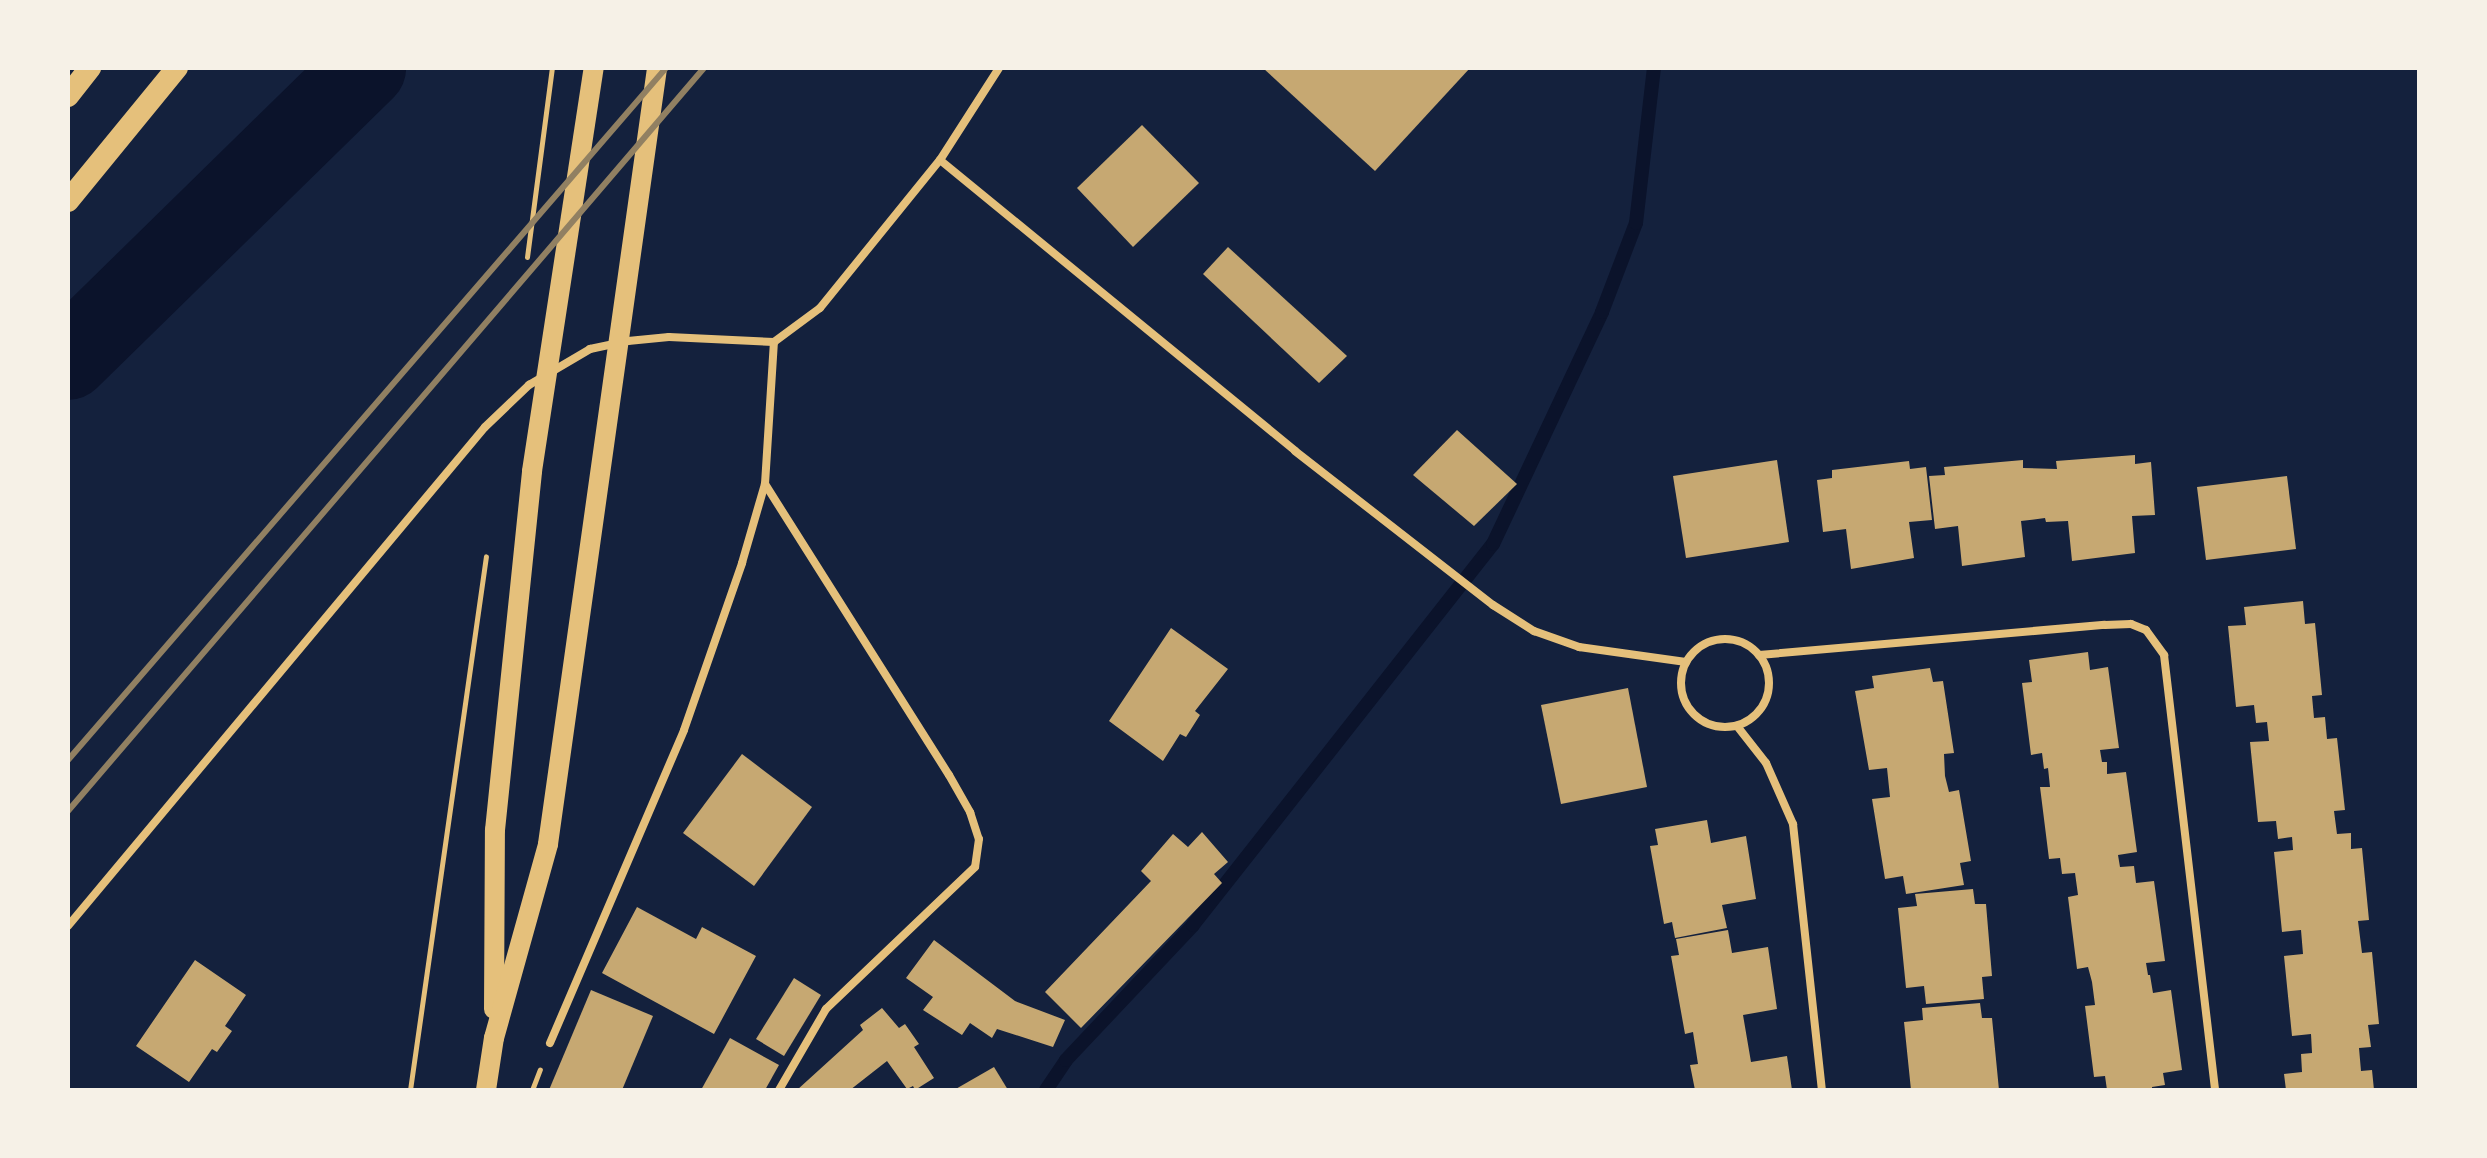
<!DOCTYPE html>
<html>
<head>
<meta charset="utf-8">
<style>
	body { margin:0 }
	#map { position:relative; width:2487px; height:1158px; overflow:hidden; background:#14213d; font-family:"Source Sans 3",sans-serif }
	div>[style] { position:absolute }
	[style*='--x'] { left:calc(var(--x)*1px); top:calc(var(--y)*1px); width:calc(var(--w)*1px); rotate:calc(var(--a)*1deg) }
	.stream>* { height:14px; margin:-7px; padding:0 7px; transform-origin:7px; border-radius:7px; background:#0b132b }
	.river>* { height:82px; margin:-41px; padding:0 41px; transform-origin:41px; border-radius:41px; background:#0b132b }
	.building>* { inset:0; background:#c6a872 }
	.path>* { height:5px; margin:-2.5px; padding:0 2.5px; transform-origin:2.5px; border-radius:2.5px; background:#e5c07b }
	.minor>* { height:8px; margin:-4px; padding:0 4px; transform-origin:4px; border-radius:4px; background:#e5c07b }
	.minor>.ring { margin:-4px; padding:0; box-sizing:content-box; background:none; border:8px solid #e5c07b; border-radius:50% }
	.primary>* { height:20px; margin:-10px; padding:0 10px; transform-origin:10px; border-radius:10px; background:#e5c07b }
	.trunk>* { height:22px; margin:-11px; padding:0 11px; transform-origin:11px; border-radius:11px; background:#e5c07b }
	.rail>* { height:6px; margin:-3px; padding:0 3px; transform-origin:3px; border-radius:3px; background:#918062 }
	span { translate:-50% -50%; white-space:nowrap; text-align:center; line-height:1.15; -webkit-text-stroke:8px #f6f1e7; paint-order:stroke }
	.frame { position:absolute; inset:0; border:70px solid #f6f1e7; pointer-events:none }
</style>
</head>
<body>
<div id="map">
	<div class="stream">
		<i style="--x:1046;--y:1090;--w:36;--a:-56"></i>
		<i style="--x:1066;--y:1060;--w:185;--a:-46.7"></i>
		<i style="--x:1193;--y:925;--w:485;--a:-51.8"></i>
		<i style="--x:1493;--y:544;--w:256;--a:-64.8"></i>
		<i style="--x:1602;--y:312;--w:95;--a:-69.1"></i>
		<i style="--x:1636;--y:223;--w:156;--a:-83.4"></i>
	</div>
	<div class="river">
		<i style="--x:68;--y:359;--w:416;--a:-44.4"></i>
	</div>
	<div class="building">
		<i style="clip-path:polygon(1263px 68px,1470px 68px,1375px 171px)"></i>
		<i style="clip-path:polygon(1142px 125px,1199px 183px,1133px 247px,1077px 188px)"></i>
		<i style="clip-path:polygon(1228px 247px,1347px 356px,1319px 383px,1203px 274px)"></i>
		<i style="clip-path:polygon(1457px 430px,1517px 484px,1474px 526px,1413px 475px)"></i>
		<i style="clip-path:polygon(2135px 455px,2135px 464px,2151px 462px,2155px 515px,2132px 516px,2135px 553px,2072px 561px,2068px 521px,2046px 522px,2045px 518px,2021px 521px,2025px 557px,1962px 566px,1958px 526px,1935px 529px,1929px 476px,1945px 475px,1944px 467px,2023px 460px,2023px 468px,2057px 469px,2056px 461px)"></i>
		<i style="clip-path:polygon(1777px 460px,1789px 542px,1686px 558px,1673px 476px)"></i>
		<i style="clip-path:polygon(1909px 461px,1910px 469px,1926px 467px,1932px 520px,1909px 522px,1914px 558px,1851px 569px,1846px 529px,1823px 532px,1817px 480px,1832px 478px,1832px 470px)"></i>
		<i style="clip-path:polygon(2287px 476px,2296px 549px,2206px 560px,2197px 487px)"></i>
		<i style="clip-path:polygon(2303px 601px,2305px 624px,2315px 623px,2322px 695px,2312px 696px,2314px 718px,2325px 717px,2327px 739px,2337px 738px,2345px 810px,2334px 811px,2337px 834px,2351px 833px,2351px 849px,2362px 848px,2369px 920px,2358px 921px,2362px 953px,2372px 952px,2379px 1024px,2368px 1025px,2371px 1047px,2359px 1048px,2361px 1071px,2372px 1070px,2374px 1090px,2286px 1090px,2284px 1074px,2302px 1072px,2301px 1054px,2312px 1053px,2311px 1034px,2292px 1036px,2284px 956px,2303px 954px,2301px 930px,2282px 932px,2274px 852px,2293px 850px,2292px 837px,2278px 839px,2276px 821px,2258px 822px,2250px 742px,2269px 741px,2267px 722px,2256px 723px,2254px 705px,2236px 707px,2228px 626px,2246px 625px,2244px 607px)"></i>
		<i style="clip-path:polygon(1171px 628px,1228px 669px,1195px 711px,1200px 715px,1186px 737px,1180px 734px,1163px 761px,1109px 721px)"></i>
		<i style="clip-path:polygon(2088px 652px,2090px 670px,2108px 667px,2119px 748px,2100px 750px,2102px 762px,2107px 762px,2107px 774px,2126px 772px,2137px 852px,2118px 855px,2120px 867px,2134px 866px,2136px 883px,2154px 881px,2165px 961px,2146px 963px,2148px 975px,2150px 975px,2153px 993px,2171px 990px,2182px 1070px,2163px 1073px,2165px 1085px,2152px 1087px,2152px 1090px,2107px 1090px,2105px 1076px,2094px 1077px,2085px 1006px,2095px 1005px,2092px 982px,2088px 967px,2077px 969px,2068px 897px,2078px 895px,2075px 873px,2062px 874px,2060px 858px,2049px 859px,2040px 787px,2050px 787px,2048px 768px,2044px 769px,2042px 753px,2031px 755px,2022px 683px,2032px 682px,2029px 660px)"></i>
		<i style="clip-path:polygon(1930px 668px,1933px 682px,1943px 681px,1954px 753px,1944px 754px,1945px 776px,1949px 792px,1959px 790px,1971px 861px,1960px 863px,1964px 885px,1906px 894px,1903px 876px,1885px 879px,1872px 799px,1890px 797px,1887px 768px,1869px 770px,1855px 691px,1874px 688px,1872px 676px)"></i>
		<i style="clip-path:polygon(1628px 688px,1647px 787px,1561px 804px,1541px 705px)"></i>
		<i style="clip-path:polygon(742px 754px,812px 807px,754px 886px,683px 833px)"></i>
		<i style="clip-path:polygon(1707px 820px,1711px 843px,1746px 836px,1756px 899px,1722px 905px,1727px 928px,1675px 938px,1672px 922px,1664px 924px,1650px 846px,1658px 845px,1655px 829px)"></i>
		<i style="clip-path:polygon(1202px 832px,1228px 862px,1214px 874px,1222px 883px,1081px 1028px,1045px 992px,1151px 881px,1141px 871px,1173px 834px,1188px 847px)"></i>
		<i style="clip-path:polygon(1973px 889px,1975px 904px,1986px 904px,1992px 976px,1982px 977px,1984px 999px,1926px 1004px,1924px 986px,1906px 988px,1898px 908px,1917px 906px,1915px 894px)"></i>
		<i style="clip-path:polygon(637px 907px,696px 939px,702px 927px,756px 956px,714px 1034px,602px 973px)"></i>
		<i style="clip-path:polygon(1728px 930px,1732px 953px,1768px 947px,1777px 1009px,1743px 1015px,1751px 1062px,1787px 1056px,1792px 1090px,1695px 1090px,1690px 1065px,1698px 1064px,1693px 1032px,1685px 1034px,1671px 956px,1679px 955px,1676px 939px)"></i>
		<i style="clip-path:polygon(934px 940px,1015px 1001px,1065px 1020px,1053px 1047px,997px 1029px,992px 1038px,970px 1023px,962px 1035px,923px 1010px,933px 997px,906px 978px)"></i>
		<i style="clip-path:polygon(195px 960px,246px 995px,225px 1026px,232px 1031px,217px 1052px,212px 1049px,189px 1082px,136px 1046px)"></i>
		<i style="clip-path:polygon(794px 978px,821px 995px,784px 1056px,756px 1039px)"></i>
		<i style="clip-path:polygon(591px 990px,653px 1016px,622px 1090px,549px 1090px)"></i>
		<i style="clip-path:polygon(1980px 1003px,1982px 1018px,1992px 1018px,1999px 1090px,1911px 1090px,1904px 1022px,1923px 1020px,1922px 1008px)"></i>
		<i style="clip-path:polygon(882px 1008px,899px 1028px,905px 1024px,919px 1044px,914px 1047px,934px 1078px,915px 1090px,913px 1086px,907px 1089px,887px 1061px,850px 1090px,797px 1090px,863px 1030px,860px 1025px)"></i>
		<i style="clip-path:polygon(730px 1038px,779px 1065px,765px 1090px,701px 1090px)"></i>
		<i style="clip-path:polygon(994px 1067px,1008px 1090px,954px 1090px)"></i>
	</div>
	<div class="path">
		<i style="--x:527;--y:257;--w:191;--a:-82.5"></i>
		<i style="--x:410;--y:1090;--w:539;--a:-81.9"></i>
		<i style="--x:532;--y:1090;--w:22;--a:-69"></i>
	</div>
	<div class="minor">
		<i style="--x:940;--y:160;--w:459;--a:39.3"></i>
		<i style="--x:1295;--y:451;--w:251;--a:37.9"></i>
		<i style="--x:1493;--y:605;--w:49;--a:32.4"></i>
		<i style="--x:1534;--y:631;--w:48;--a:19.6"></i>
		<i style="--x:1579;--y:647;--w:108;--a:8"></i>
		<i style="--x:765;--y:484;--w:344;--a:57.7"></i>
		<i style="--x:949;--y:775;--w:43;--a:60.4"></i>
		<i style="--x:970;--y:812;--w:28;--a:72"></i>
		<i style="--x:979;--y:839;--w:28;--a:98"></i>
		<i style="--x:975;--y:867;--w:206;--a:136.4"></i>
		<i style="--x:826;--y:1009;--w:94;--a:120.1"></i>
		<i class="ring" style="left:1681px;top:639px;width:80px;height:80px"></i>
		<i style="--x:1759;--y:655;--w:347;--a:-5"></i>
		<i style="--x:2105;--y:625;--w:26;--a:-2"></i>
		<i style="--x:2131;--y:624;--w:16;--a:22"></i>
		<i style="--x:2146;--y:630;--w:31;--a:54"></i>
		<i style="--x:2164;--y:655;--w:438;--a:83.3"></i>
		<i style="--x:1737;--y:726;--w:47;--a:51.9"></i>
		<i style="--x:1766;--y:763;--w:67;--a:66.1"></i>
		<i style="--x:1793;--y:824;--w:268;--a:83.8"></i>
		<i style="--x:68;--y:926;--w:650;--a:-50.12"></i>
		<i style="--x:485;--y:427;--w:61;--a:-43.7"></i>
		<i style="--x:529;--y:385;--w:71;--a:-30.5"></i>
		<i style="--x:590;--y:349;--w:39;--a:-12"></i>
		<i style="--x:628;--y:341;--w:41;--a:-5.6"></i>
		<i style="--x:669;--y:337;--w:105;--a:2.7"></i>
		<i style="--x:774;--y:342;--w:57;--a:-36.5"></i>
		<i style="--x:820;--y:308;--w:191;--a:-51"></i>
		<i style="--x:940;--y:160;--w:109;--a:-57.3"></i>
		<i style="--x:550;--y:1043;--w:340;--a:-66.8"></i>
		<i style="--x:684;--y:730;--w:177;--a:-70.8"></i>
		<i style="--x:742;--y:563;--w:82;--a:-73.8"></i>
		<i style="--x:765;--y:484;--w:142;--a:-86.4"></i>
	</div>
	<div class="primary">
		<i style="--x:494;--y:1009;--w:179;--a:-89.7"></i>
		<i style="--x:495;--y:830;--w:361;--a:-84.1"></i>
		<i style="--x:532;--y:471;--w:408;--a:-81.3"></i>
		<i style="--x:486;--y:1090;--w:53;--a:-81.3"></i>
		<i style="--x:494;--y:1038;--w:201;--a:-74.4"></i>
		<i style="--x:548;--y:844;--w:784;--a:-82"></i>
	</div>
	<div class="trunk">
		<i style="--x:68;--y:96;--w:36;--a:-52"></i>
		<i style="--x:68;--y:201;--w:172;--a:-50.7"></i>
	</div>
	<div class="rail">
		<i style="--x:68;--y:760;--w:915;--a:-49.17"></i>
		<i style="--x:68;--y:811;--w:978;--a:-49.44"></i>
	</div>
	<div class="frame"></div>
</div>
</body>
</html>
